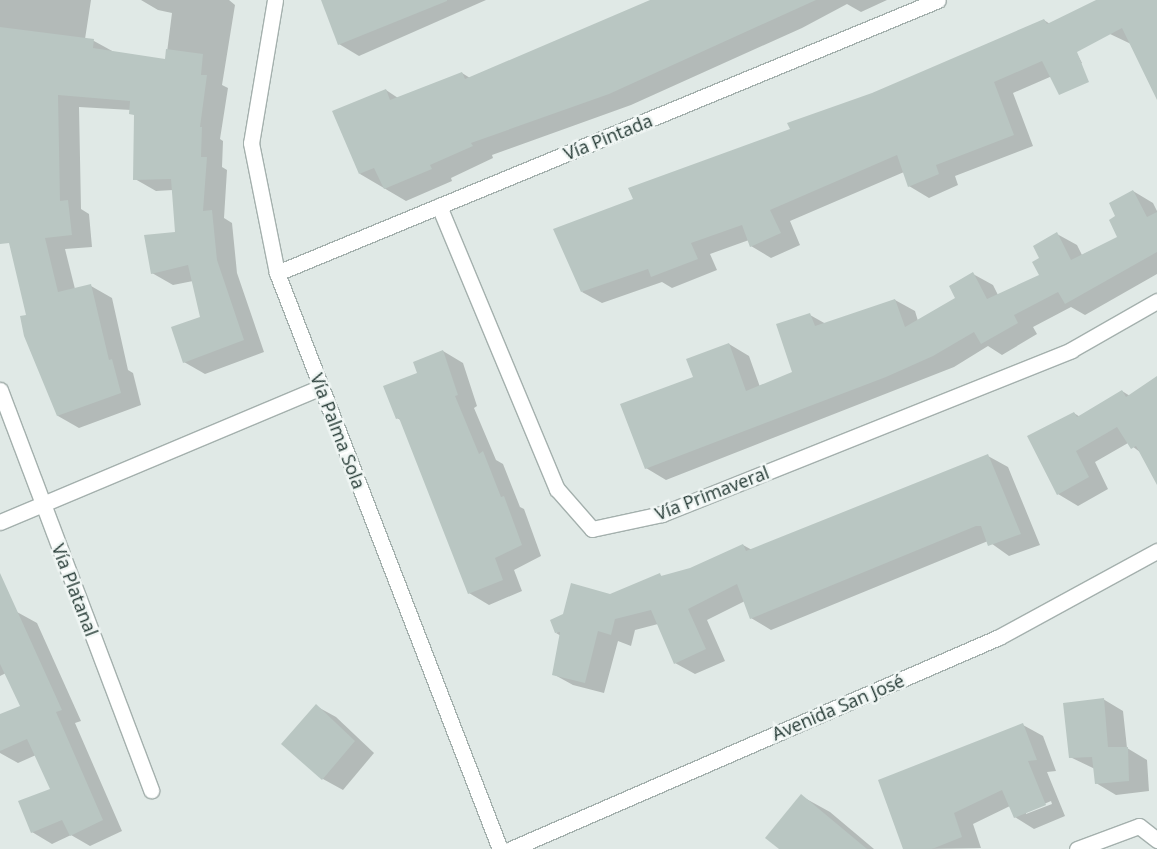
<!DOCTYPE html>
<html>
<head>
<meta charset="utf-8">
<style>
	body { margin:0 }
	#map { position:relative; width:1157px; height:849px; overflow:hidden; background:#e0e9e6; font-family:"Open Sans",sans-serif }
	div>[style] { position:absolute }
	[style*='--x'] { left:calc(var(--x)*1px); top:calc(var(--y)*1px); width:calc(var(--w)*1px); rotate:calc(var(--a)*1deg) }
	.shadow>* { inset:0; background:#0003 }
	.building>* { inset:0; background:#b9c6c2 }
	.roads { filter:drop-shadow(1px 0 #a4b0ad) drop-shadow(-1px 0 #a4b0ad) drop-shadow(0 1px #a4b0ad) drop-shadow(0 -1px #a4b0ad) }
	.minor>* { height:15px; margin:-7.5px; padding:0 7.5px; transform-origin:7.5px; border-radius:7.5px; background:#fff }
	span { translate:-50% -50%; white-space:nowrap; text-align:center; line-height:1.15; -webkit-text-stroke:5px #f0f6f4; paint-order:stroke }
	.street-label { font-size:18px; color:#233833 }
</style>
</head>
<body>
<div id="map">
	<div class="shadow">
		<i style="clip-path:polygon(0 0,91px 0,85px 39px,94px 41px,114px 52px,166px 60px,172px 13px,158px 10px,141px 0,229px 0,235px 5px,222px 85px,228px 88px,220px 139px,223px 141px,222px 167px,227px 170px,224px 218px,232px 223px,237px 273px,264px 352px,205px 374px,184px 362px,202px 318px,193px 281px,173px 285px,152px 273px,176px 233px,173px 190px,156px 191px,135px 179px,135px 116px,131px 110px,79px 107px,81px 209px,89px 214px,92px 247px,65px 249px,75px 289px,91px 286px,112px 298px,128px 370px,133px 373px,141px 405px,79px 428px,58px 416px,11px 244px,7px 242px,0 203px)"></i>
		<i style="clip-path:polygon(331px 0,486px 0,359px 56px,339px 44px)"></i>
		<i style="clip-path:polygon(654px 0,887px 0,861px 12px,847px 4px,802px 28px,631px 105px,492px 155px,493px 158px,451px 178px,452px 181px,406px 201px,360px 174px,386px 90px,398px 98px,462px 73px,470px 78px)"></i>
		<i style="clip-path:polygon(1103px 0,1157px 0,1157px 73px,1131px 44px,1110px 34px)"></i>
		<i style="clip-path:polygon(1044px 20px,1068px 36px,1082px 63px,1013px 93px,1033px 146px,955px 176px,958px 185px,929px 198px,909px 186px,904px 172px,790px 221px,800px 245px,771px 258px,751px 246px,749px 240px,710px 254px,717px 270px,672px 288px,662px 282px,602px 303px,582px 292px,635px 199px)"></i>
		<i style="clip-path:polygon(1133px 191px,1153px 203px,1157px 211px,1157px 274px,1085px 315px,1071px 307px,1033px 327px,1037px 334px,1002px 355px,988px 346px,954px 367px,666px 480px,646px 468px,694px 377px,729px 344px,749px 356px,760px 387px,794px 373px,810px 315px,826px 324px,895px 300px,915px 311px,918px 321px,957px 298px,973px 274px,993px 285px,998px 295px,1041px 275px,1041px 258px,1057px 234px,1077px 245px,1082px 255px,1119px 237px,1117px 216px)"></i>
		<i style="clip-path:polygon(443px 351px,463px 363px,477px 406px,474px 408px,496px 460px,503px 464px,520px 507px,524px 509px,541px 556px,514px 570px,522px 591px,489px 605px,469px 593px,402px 421px,397px 418px,418px 374px)"></i>
		<i style="clip-path:polygon(1157px 378px,1157px 465px,1128px 443px,1095px 462px,1108px 489px,1078px 506px,1058px 494px,1029px 436px,1074px 413px,1080px 417px,1122px 391px,1130px 396px)"></i>
		<i style="clip-path:polygon(988px 456px,1008px 467px,1040px 545px,1009px 556px,988px 541px,771px 630px,751px 618px,745px 601px,707px 620px,725px 661px,695px 674px,675px 663px,658px 624px,635px 630px,631px 646px,618px 641px,604px 693px,573px 685px,553px 674px,561px 636px,556px 633px,610px 596px,660px 575px,663px 577px,690px 569px,743px 545px,752px 550px)"></i>
		<i style="clip-path:polygon(17px 612px,37px 623px,81px 721px,75px 723px,122px 831px,90px 846px,71px 835px,52px 844px,32px 832px,51px 789px,36px 755px,18px 763px,0 753px,0 716px,22px 707px,6px 673px,0 676px,0 619px)"></i>
		<i style="clip-path:polygon(1103px 699px,1123px 711px,1127px 748px,1147px 760px,1149px 791px,1116px 795px,1096px 783px,1095px 769px,1070px 757px)"></i>
		<i style="clip-path:polygon(316px 706px,336px 717px,374px 753px,343px 790px,323px 779px)"></i>
		<i style="clip-path:polygon(evenodd,1023px 725px,1043px 736px,1056px 771px,1047px 772px,1065px 816px,1034px 829px,1015px 817px,1010px 806px,973px 824px,981px 848px,929px 849px,879px 781px,1023px 725px,1051px 801px,1052px 804px,1026px 814px,1026px 812px,1051px 801px)"></i>
		<i style="clip-path:polygon(801px 796px,830px 812px,874px 849px,781px 849px)"></i>
	</div>
	<div class="building">
		<i style="clip-path:polygon(321px 0,447px 0,447px 1px,338px 45px)"></i>
		<i style="clip-path:polygon(650px 0,816px 0,609px 94px,471px 143px,473px 146px,430px 165px,432px 169px,384px 189px,374px 168px,359px 174px,332px 111px,386px 89px,390px 100px,462px 72px,465px 79px)"></i>
		<i style="clip-path:polygon(1096px 0,1157px 0,1157px 100px,1122px 28px,1077px 52px,1089px 82px,1059px 95px,1042px 61px,994px 82px,1014px 135px,936px 165px,939px 174px,908px 187px,897px 155px,770px 210px,781px 233px,750px 247px,742px 225px,691px 243px,698px 259px,651px 277px,648px 269px,581px 292px,553px 229px,633px 199px,628px 188px,790px 129px,787px 123px,872px 93px,1044px 19px,1047px 24px)"></i>
		<i style="clip-path:polygon(0 27px,94px 39px,93px 48px,165px 59px,166px 49px,203px 54px,201px 75px,207px 75px,200px 127px,202px 127px,201px 157px,207px 157px,203px 211px,212px 210px,217px 260px,244px 340px,183px 363px,171px 327px,200px 317px,188px 265px,151px 274px,144px 235px,175px 232px,171px 179px,133px 180px,134px 115px,129px 114px,130px 101px,58px 95px,60px 201px,68px 200px,72px 235px,45px 238px,58px 292px,91px 284px,109px 360px,112px 359px,121px 393px,57px 416px,24px 336px,20px 316px,26px 315px,9px 243px,0 244px)"></i>
		<i style="clip-path:polygon(1133px 190px,1147px 217px,1157px 212px,1157px 252px,1065px 304px,1058px 292px,1014px 315px,1018px 323px,981px 344px,974px 332px,933px 356px,886px 377px,645px 469px,620px 404px,693px 377px,686px 359px,729px 343px,746px 391px,792px 372px,776px 324px,810px 313px,815px 326px,895px 299px,905px 327px,955px 298px,949px 286px,973px 272px,987px 299px,1039px 275px,1032px 262px,1039px 258px,1033px 246px,1057px 232px,1071px 260px,1117px 237px,1109px 220px,1115px 216px,1109px 203px)"></i>
		<i style="clip-path:polygon(443px 350px,458px 395px,455px 396px,479px 454px,483px 451px,501px 497px,504px 496px,522px 545px,495px 558px,503px 580px,468px 594px,399px 418px,396px 419px,383px 386px,417px 373px,413px 362px)"></i>
		<i style="clip-path:polygon(1157px 376px,1157px 485px,1136px 446px,1131px 449px,1117px 427px,1076px 451px,1089px 477px,1057px 495px,1027px 436px,1074px 412px,1077px 417px,1122px 390px,1126px 397px)"></i>
		<i style="clip-path:polygon(988px 454px,1021px 534px,988px 546px,981px 526px,976px 526px,750px 619px,737px 584px,688px 609px,706px 649px,674px 664px,651px 610px,615px 619px,611px 635px,598px 631px,585px 683px,552px 675px,560px 632px,555px 633px,550px 620px,563px 614px,571px 583px,610px 594px,660px 573px,661px 576px,690px 568px,743px 544px,746px 551px)"></i>
		<i style="clip-path:polygon(0 573px,62px 710px,56px 712px,103px 820px,70px 836px,62px 820px,31px 833px,18px 801px,50px 789px,27px 739px,0 751px,0 714px,20px 706px,0 664px)"></i>
		<i style="clip-path:polygon(1104px 698px,1108px 747px,1128px 747px,1129px 781px,1095px 784px,1092px 757px,1069px 758px,1063px 703px)"></i>
		<i style="clip-path:polygon(316px 704px,355px 741px,322px 780px,281px 744px)"></i>
		<i style="clip-path:polygon(1023px 723px,1037px 760px,1028px 761px,1046px 805px,1014px 818px,1002px 790px,954px 813px,962px 837px,932px 849px,903px 849px,878px 780px)"></i>
		<i style="clip-path:polygon(801px 794px,867px 849px,779px 849px,765px 838px)"></i>
	</div>
	<div class="roads">
		<div class="minor">
			<i style="--x:275;--y:0;--w:145;--a:99.5"></i>
			<i style="--x:251;--y:143;--w:133;--a:78.7"></i>
			<i style="--x:277;--y:273;--w:618;--a:68.84"></i>
			<i style="--x:439;--y:206;--w:307;--a:67.4"></i>
			<i style="--x:557;--y:489;--w:53;--a:48.8"></i>
			<i style="--x:592;--y:529;--w:72;--a:-12.1"></i>
			<i style="--x:662;--y:514;--w:441;--a:-21.8"></i>
			<i style="--x:1071;--y:350;--w:99;--a:-29.7"></i>
			<i style="--x:277;--y:273;--w:715;--a:-22.44"></i>
			<i style="--x:0;--y:390;--w:428;--a:69.3"></i>
			<i style="--x:0;--y:522;--w:348;--a:-22.8"></i>
			<i style="--x:511;--y:849;--w:532;--a:-23.48"></i>
			<i style="--x:999;--y:637;--w:180;--a:-28.6"></i>
			<i style="--x:1077;--y:849;--w:66;--a:-20.4"></i>
			<i style="--x:1139;--y:826;--w:23;--a:38"></i>
		</div>
	</div>
	<div class="street-label">
		<span style="left:608px;top:137px;rotate:-22deg">Vía Pintada</span>
		<span style="left:338px;top:431px;rotate:69deg">Vía Palma Sola</span>
		<span style="left:712px;top:493px;rotate:-21deg">Vía Primaveral</span>
		<span style="left:75px;top:590px;rotate:69deg">Vía Platanal</span>
		<span style="left:838px;top:707px;rotate:-23deg">Avenida San José</span>
	</div>
</div>
</body>
</html>
